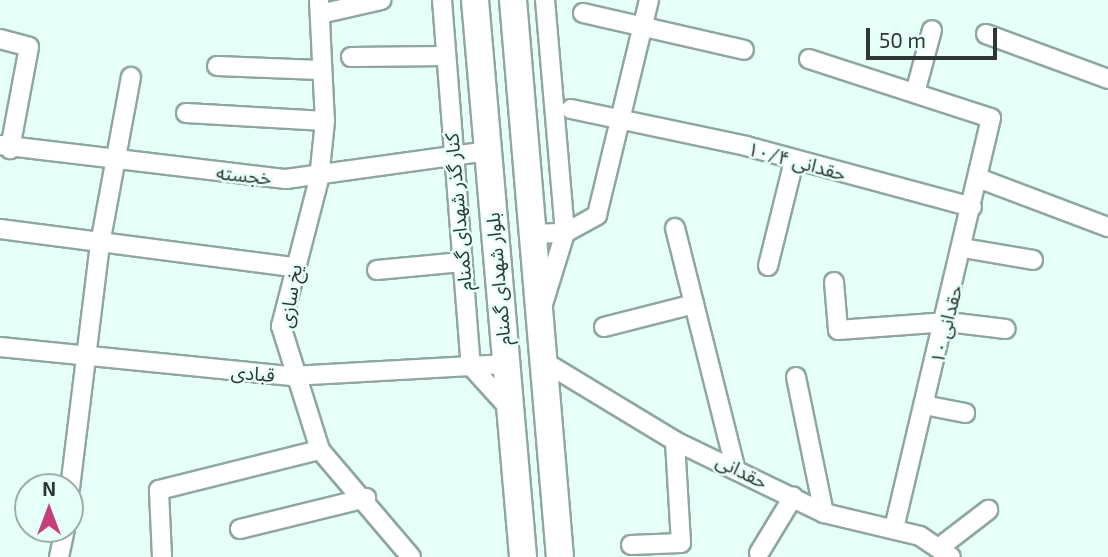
<!DOCTYPE html>
<html>
<head>
<meta charset="utf-8">
<style>
	body { margin:0 }
	#map { position:relative; width:1108px; height:557px; overflow:hidden; background:#e6fff8; font-family:"Exo 2","Noto Sans Arabic",sans-serif }
	div>[style] { position:absolute }
	[style*='--x'] { left:calc(var(--x)*1px); top:calc(var(--y)*1px); width:calc(var(--w)*1px); rotate:calc(var(--a)*1deg) }
	.roads { filter:drop-shadow(2px 0 #8fa7a0) drop-shadow(-2px 0 #8fa7a0) drop-shadow(0 2px #8fa7a0) drop-shadow(0 -2px #8fa7a0) }
	.minor>* { height:18px; margin:-9px; padding:0 9px; transform-origin:9px; border-radius:9px; background:#fff }
	.highway>* { height:26px; margin:-13px; padding:0 13px; transform-origin:13px; border-radius:13px; background:#fff }
	span { translate:-50% -50%; white-space:nowrap; text-align:center; line-height:1.15; -webkit-text-stroke:5px #e6fff8; paint-order:stroke }
	.street-label { font-size:19px; color:#2d3634 }
	.north { position:absolute; left:14px; top:473px; width:70px; height:70px; box-sizing:border-box; background:#e6fff8; border:2px solid #9cafaa; border-radius:50%; rotate:0deg; font-size:19px; font-weight:700; line-height:28px; text-align:center; color:#2d3634 }
	.north::after { content:''; display:block; margin:auto; width:24px; height:32px; background:#c63e7c; clip-path:polygon(50% 0,100% 100%,50% 72%,0 100%) }
	.scale { position:absolute; left:866px; top:28px; width:131px; height:32px; box-sizing:border-box; border:4px solid #2d3634; border-top:0; padding-left:9px; font-size:21px; line-height:24px; white-space:nowrap; color:#2d3634; -webkit-text-stroke:5px #e6fff8; paint-order:stroke }
</style>
</head>
<body>
<div id="map">
	<div class="roads">
		<div class="minor">
			<i style="--x:319;--y:0;--w:121;--a:87.2"></i>
			<i style="--x:325;--y:121;--w:58;--a:95.9"></i>
			<i style="--x:319;--y:179;--w:152;--a:104.5"></i>
			<i style="--x:281;--y:326;--w:130;--a:72.5"></i>
			<i style="--x:320;--y:450;--w:140;--a:49.6"></i>
			<i style="--x:442;--y:0;--w:367;--a:85.5"></i>
			<i style="--x:471;--y:366;--w:58;--a:47.8"></i>
			<i style="--x:583;--y:13;--w:165;--a:12.9"></i>
			<i style="--x:320;--y:14;--w:63;--a:-12.9"></i>
			<i style="--x:986;--y:34;--w:130;--a:20.2"></i>
			<i style="--x:0;--y:39;--w:30;--a:15"></i>
			<i style="--x:29;--y:47;--w:104;--a:100.6"></i>
			<i style="--x:351;--y:57;--w:95;--a:-0.6"></i>
			<i style="--x:809;--y:59;--w:191;--a:18"></i>
			<i style="--x:991;--y:118;--w:422;--a:103.3"></i>
			<i style="--x:217;--y:66;--w:103;--a:2.2"></i>
			<i style="--x:915;--y:93;--w:65;--a:-74.9"></i>
			<i style="--x:571;--y:109;--w:179;--a:11.9"></i>
			<i style="--x:746;--y:146;--w:234;--a:15.1"></i>
			<i style="--x:186;--y:113;--w:139;--a:3.3"></i>
			<i style="--x:0;--y:145;--w:288;--a:6.8"></i>
			<i style="--x:286;--y:179;--w:203;--a:-7.9"></i>
			<i style="--x:978;--y:178;--w:139;--a:20.7"></i>
			<i style="--x:675;--y:228;--w:245;--a:75.9"></i>
			<i style="--x:0;--y:229;--w:295;--a:7.4"></i>
			<i style="--x:532;--y:234;--w:33;--a:-2"></i>
			<i style="--x:565;--y:233;--w:37;--a:-29"></i>
			<i style="--x:597;--y:215;--w:221;--a:-76.4"></i>
			<i style="--x:963;--y:248;--w:71;--a:9.7"></i>
			<i style="--x:768;--y:266;--w:108;--a:-76.1"></i>
			<i style="--x:377;--y:270;--w:85;--a:-5.4"></i>
			<i style="--x:834;--y:282;--w:48;--a:85.2"></i>
			<i style="--x:838;--y:330;--w:110;--a:-4.2"></i>
			<i style="--x:948;--y:322;--w:58;--a:6.9"></i>
			<i style="--x:543;--y:304;--w:74;--a:-72.8"></i>
			<i style="--x:565;--y:233;--w:234;--a:-94.9"></i>
			<i style="--x:604;--y:327;--w:93;--a:-14.3"></i>
			<i style="--x:0;--y:347;--w:293;--a:5.7"></i>
			<i style="--x:292;--y:376;--w:214;--a:-3.2"></i>
			<i style="--x:543;--y:361;--w:154;--a:31.2"></i>
			<i style="--x:675;--y:441;--w:165;--a:25.8"></i>
			<i style="--x:824;--y:513;--w:99;--a:13.5"></i>
			<i style="--x:920;--y:536;--w:37;--a:34"></i>
			<i style="--x:796;--y:377;--w:139;--a:78.4"></i>
			<i style="--x:924;--y:405;--w:42;--a:11"></i>
			<i style="--x:70;--y:488;--w:246;--a:-83"></i>
			<i style="--x:100;--y:244;--w:170;--a:-79.5"></i>
			<i style="--x:240;--y:529;--w:130;--a:-13.8"></i>
			<i style="--x:631;--y:545;--w:50;--a:-2.3"></i>
			<i style="--x:681;--y:543;--w:102;--a:-93.4"></i>
			<i style="--x:940;--y:547;--w:61;--a:-37.6"></i>
			<i style="--x:759;--y:553;--w:66;--a:-58.7"></i>
			<i style="--x:59;--y:557;--w:29;--a:-78"></i>
			<i style="--x:162;--y:557;--w:67;--a:-92.6"></i>
			<i style="--x:159;--y:490;--w:166;--a:-14"></i>
		</div>
		<div class="highway">
			<i style="--x:475;--y:0;--w:559;--a:85.07"></i>
			<i style="--x:513;--y:0;--w:559;--a:85.18"></i>
		</div>
	</div>
	<div class="street-label">
		<span style="left:797px;top:161px;rotate:15deg">حقدانی ۱۰/۴</span>
		<span style="left:244px;top:175px;rotate:6deg">خجسته</span>
		<span style="left:458px;top:212px;rotate:-95deg">کنار گذر شهدای گمنام</span>
		<span style="left:498px;top:279px;rotate:-95deg">بلوار شهدای گمنام</span>
		<span style="left:290px;top:296px;rotate:-81deg">یخ سازی</span>
		<span style="left:946px;top:324px;rotate:-76deg">حقدانی ۱۰</span>
		<span style="left:253px;top:373px;rotate:5deg">قبادی</span>
		<span style="left:742px;top:471px;rotate:26deg">حقدانی</span>
	</div>
	<div class="north">N</div>
	<div class="scale">50 m</div>
</div>
</body>
</html>
